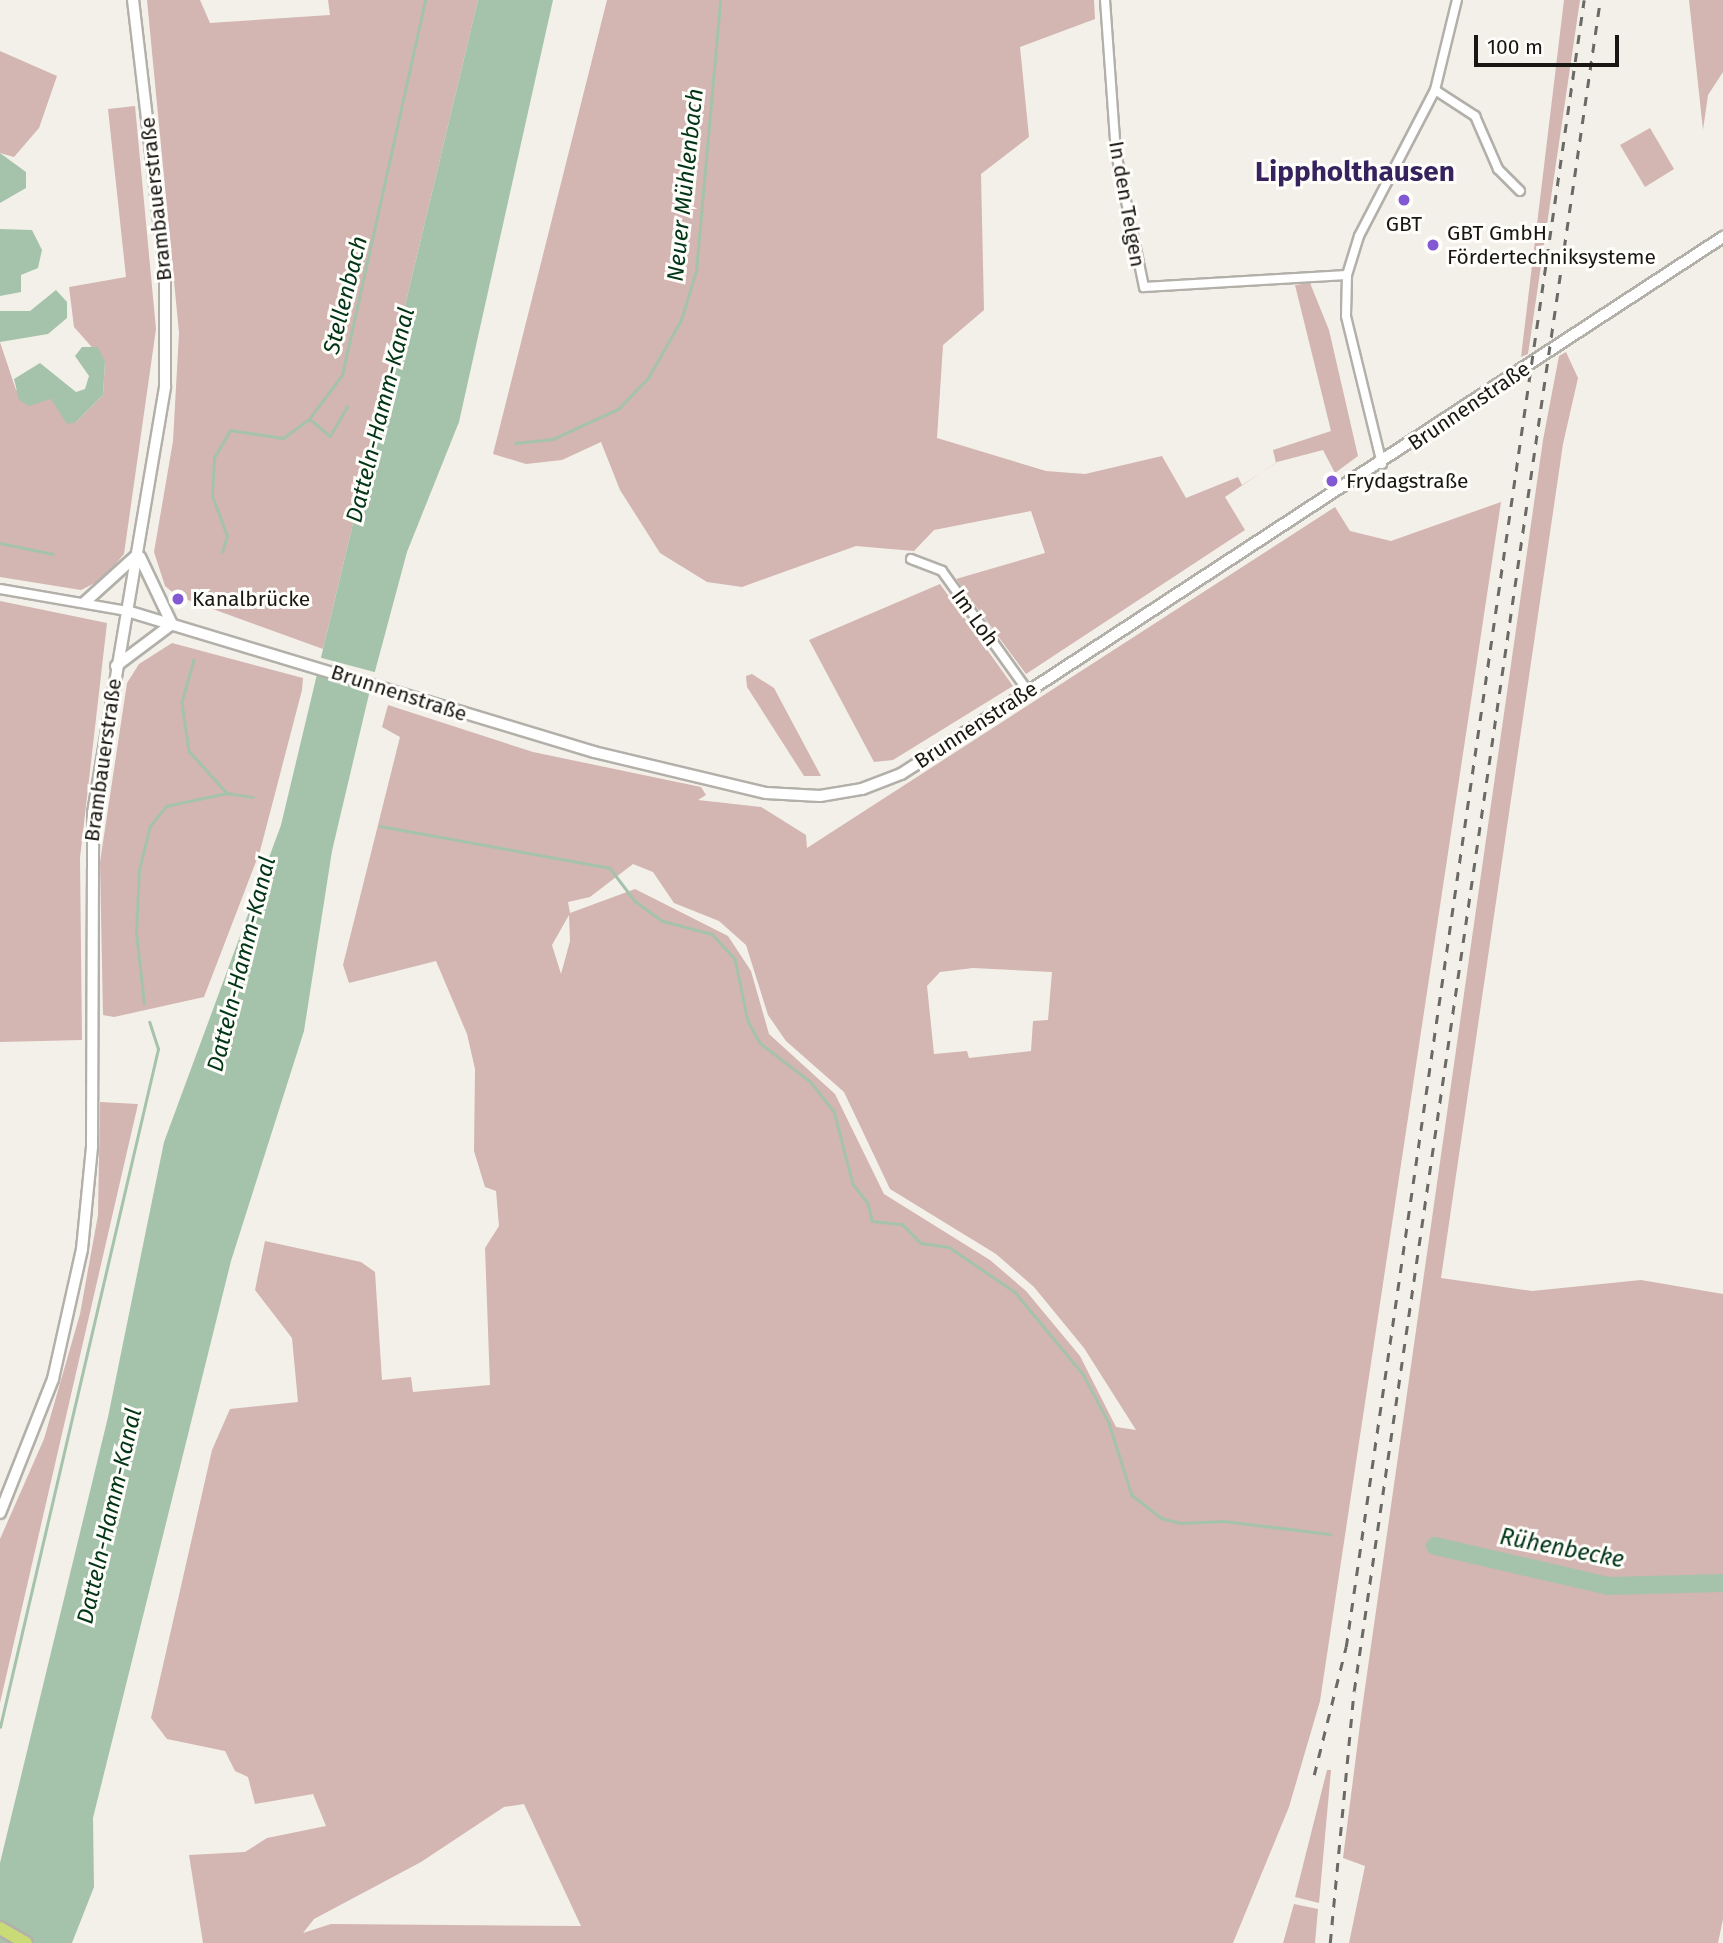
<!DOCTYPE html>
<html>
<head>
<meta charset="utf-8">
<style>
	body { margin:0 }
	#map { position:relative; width:1723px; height:1943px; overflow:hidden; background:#f3f0e9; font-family:"Fira Sans",sans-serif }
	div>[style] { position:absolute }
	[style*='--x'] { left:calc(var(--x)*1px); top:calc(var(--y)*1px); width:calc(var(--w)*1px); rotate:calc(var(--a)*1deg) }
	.green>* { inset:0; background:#d3b5b1 }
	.water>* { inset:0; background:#a5c3ab }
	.pier>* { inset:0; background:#f3f0e9 }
	.stream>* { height:2.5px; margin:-1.25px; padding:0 1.25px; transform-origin:1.25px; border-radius:1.25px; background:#a5c3ab }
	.river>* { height:18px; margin:-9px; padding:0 9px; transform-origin:9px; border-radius:9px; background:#a5c3ab }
	.roads { filter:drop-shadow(2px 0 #b2b0a9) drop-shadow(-2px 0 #b2b0a9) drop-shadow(0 2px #b2b0a9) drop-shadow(0 -2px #b2b0a9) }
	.street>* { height:8px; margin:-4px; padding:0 4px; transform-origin:4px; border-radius:4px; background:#fff }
	.secondary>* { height:10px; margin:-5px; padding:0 5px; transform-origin:5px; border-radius:5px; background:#fff }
	.primary>* { height:12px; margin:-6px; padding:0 6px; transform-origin:6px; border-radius:6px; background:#c8db76 }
	.rail>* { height:2.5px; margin-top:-1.25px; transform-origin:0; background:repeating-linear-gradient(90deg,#6b6965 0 9px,transparent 0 18px) }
	.dots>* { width:19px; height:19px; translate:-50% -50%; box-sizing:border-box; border:4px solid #fffefb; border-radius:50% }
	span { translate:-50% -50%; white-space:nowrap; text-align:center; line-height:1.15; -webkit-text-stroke:6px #fffefb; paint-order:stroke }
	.street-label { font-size:21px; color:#181714 }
	.poi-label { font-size:21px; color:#181714 }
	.left { translate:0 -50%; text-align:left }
	.water-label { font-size:23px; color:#023516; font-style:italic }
	.district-label { font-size:28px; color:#36225c; font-weight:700 }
	.scale { position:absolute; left:1474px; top:35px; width:145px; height:32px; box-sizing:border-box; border:4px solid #181714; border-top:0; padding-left:9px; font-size:21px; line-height:24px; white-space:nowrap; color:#181714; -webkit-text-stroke:5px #fffefb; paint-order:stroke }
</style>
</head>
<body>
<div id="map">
	<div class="green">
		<i style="clip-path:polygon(147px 0,200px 0,210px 23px,330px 15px,328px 0,478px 0,323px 649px,177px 596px,165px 586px,154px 552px,173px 441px,179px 333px)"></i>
		<i style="clip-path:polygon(607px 0,1094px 0,1095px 19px,1020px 47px,1029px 137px,981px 174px,984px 310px,943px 345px,937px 438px,1046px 471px,1085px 474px,1162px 456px,1186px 498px,1238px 477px,1242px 485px,1276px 463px,1273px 450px,1331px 431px,1295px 285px,1310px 283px,1329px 330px,1358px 456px,1335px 473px,1323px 450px,1277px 462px,1225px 497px,1245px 530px,1026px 674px,956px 579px,1045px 553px,1031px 511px,934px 530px,914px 551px,856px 546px,742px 587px,707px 582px,660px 553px,620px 490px,601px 442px,562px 460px,526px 464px,493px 454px)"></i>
		<i style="clip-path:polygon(1564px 0,1580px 0,1528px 354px,1521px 357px)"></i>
		<i style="clip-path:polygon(1689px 0,1723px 0,1723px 72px,1708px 95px,1703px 130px)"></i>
		<i style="clip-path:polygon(0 51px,57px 76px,39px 128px,14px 157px,0 153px)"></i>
		<i style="clip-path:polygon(135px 106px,156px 329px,124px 554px,103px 579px,81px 590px,0 577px,0 342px,16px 390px,51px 399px,76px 422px,103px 395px,105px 362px,74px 327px,69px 287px,126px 277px,108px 109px)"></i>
		<i style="clip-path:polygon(1650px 128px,1674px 169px,1645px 187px,1620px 145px)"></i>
		<i style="clip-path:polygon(1566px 352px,1578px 378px,1563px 444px,1441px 1278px,1532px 1291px,1641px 1280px,1723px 1294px,1723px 1919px,1718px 1943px,1349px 1943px,1365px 1866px,1343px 1858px,1362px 1709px,1543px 440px,1559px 356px)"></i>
		<i style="clip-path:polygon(evenodd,1501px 502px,1320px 1701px,1289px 1807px,1233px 1943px,203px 1943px,189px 1855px,245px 1852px,267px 1838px,326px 1826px,313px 1794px,255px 1804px,248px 1777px,235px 1771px,225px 1751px,167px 1739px,151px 1718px,212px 1450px,230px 1409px,298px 1402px,292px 1338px,255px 1290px,265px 1241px,361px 1262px,375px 1272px,382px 1380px,411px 1377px,413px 1392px,490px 1385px,485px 1248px,499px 1226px,496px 1191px,485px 1187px,474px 1151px,475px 1069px,467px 1034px,436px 961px,349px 983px,343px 965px,400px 737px,382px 727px,388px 705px,533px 752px,701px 787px,706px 795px,698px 800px,761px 807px,806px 835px,807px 848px,1335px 507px,1350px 531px,1391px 541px,1501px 502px,633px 864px,653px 872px,674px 903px,719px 921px,746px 945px,768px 1015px,786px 1041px,844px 1092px,890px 1189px,996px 1254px,1034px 1287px,1084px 1348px,1136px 1430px,1116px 1427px,1080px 1356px,1026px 1291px,990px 1260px,884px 1194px,835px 1094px,769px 1034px,751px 971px,728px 936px,635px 889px,570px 913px,568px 902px,590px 897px,633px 864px,1501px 502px,569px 915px,570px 941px,561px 974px,552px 945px,569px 915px,1501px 502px,973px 968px,1052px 972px,1048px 1020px,1033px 1021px,1031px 1051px,969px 1058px,967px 1051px,934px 1054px,927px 986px,940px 972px,973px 968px,1501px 502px,524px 1804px,581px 1926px,331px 1924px,303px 1933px,314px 1919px,421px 1862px,504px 1807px,524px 1804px)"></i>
		<i style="clip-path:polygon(940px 584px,1013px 686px,893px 760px,874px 762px,809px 640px)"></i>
		<i style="clip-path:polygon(0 601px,107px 623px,80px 858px,82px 1040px,0 1042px)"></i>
		<i style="clip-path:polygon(172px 643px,303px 678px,302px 690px,260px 851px,204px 997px,114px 1017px,103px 1015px,100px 862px,127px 683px,139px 664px)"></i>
		<i style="clip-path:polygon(752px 674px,774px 688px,821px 776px,804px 776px,747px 687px,746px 676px)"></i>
		<i style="clip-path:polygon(100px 1102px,138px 1104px,0 1703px,0 1539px,44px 1439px,80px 1314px,98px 1215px)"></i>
		<i style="clip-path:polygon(1327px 1770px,1331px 1770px,1319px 1903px,1295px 1897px)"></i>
		<i style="clip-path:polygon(1294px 1904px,1318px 1909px,1315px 1943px,1283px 1943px)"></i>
	</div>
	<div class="water">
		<i style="clip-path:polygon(478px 0,553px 0,459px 422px,407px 552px,370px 690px,332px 851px,304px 1031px,231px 1261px,93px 1818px,94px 1887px,72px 1943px,0 1943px,0 1863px,108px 1417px,164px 1142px,281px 825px)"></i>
		<i style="clip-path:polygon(0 153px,26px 172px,26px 188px,0 203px)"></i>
		<i style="clip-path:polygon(0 229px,32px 230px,42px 250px,38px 268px,21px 275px,21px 292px,0 296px)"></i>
		<i style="clip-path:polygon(56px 290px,67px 302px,67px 318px,48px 334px,0 342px,0 311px,30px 311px)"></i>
		<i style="clip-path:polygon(98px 347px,105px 362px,103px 395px,76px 422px,67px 424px,51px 399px,29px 406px,19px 400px,14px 379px,40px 363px,76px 392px,85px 389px,89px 376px,75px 356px,82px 347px)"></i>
	</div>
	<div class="pier">
		<i style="clip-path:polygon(318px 657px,378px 673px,374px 690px,314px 674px)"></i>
	</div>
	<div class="stream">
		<i style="--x:311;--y:420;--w:25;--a:40"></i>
		<i style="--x:330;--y:436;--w:34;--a:-60"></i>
		<i style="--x:515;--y:443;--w:38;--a:-6"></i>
		<i style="--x:553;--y:439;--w:72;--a:-24.8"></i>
		<i style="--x:618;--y:409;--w:43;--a:-45.9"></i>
		<i style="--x:648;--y:378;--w:67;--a:-60.4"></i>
		<i style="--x:681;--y:320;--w:51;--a:-73"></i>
		<i style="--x:696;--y:271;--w:272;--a:-84.9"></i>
		<i style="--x:0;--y:543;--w:54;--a:11.7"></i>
		<i style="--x:222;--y:552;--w:17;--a:-73"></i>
		<i style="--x:227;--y:536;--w:43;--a:-110.6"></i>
		<i style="--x:212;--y:496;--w:38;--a:-87"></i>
		<i style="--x:214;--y:458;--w:32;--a:-60"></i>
		<i style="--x:230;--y:430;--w:54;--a:8.6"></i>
		<i style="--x:283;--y:438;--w:32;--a:-36"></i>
		<i style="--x:309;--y:419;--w:55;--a:-53.1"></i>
		<i style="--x:342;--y:375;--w:384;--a:-77.5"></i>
		<i style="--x:194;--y:660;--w:44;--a:105.9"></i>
		<i style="--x:182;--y:702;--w:49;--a:81.9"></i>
		<i style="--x:189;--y:751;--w:57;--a:47.9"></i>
		<i style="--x:380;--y:826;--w:234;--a:10.3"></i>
		<i style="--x:610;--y:868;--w:41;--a:52.9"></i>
		<i style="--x:635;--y:901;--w:34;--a:36"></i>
		<i style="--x:663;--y:921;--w:51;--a:14.9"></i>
		<i style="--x:712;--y:934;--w:34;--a:47"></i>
		<i style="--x:735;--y:959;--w:63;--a:78.2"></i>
		<i style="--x:748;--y:1021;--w:25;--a:61"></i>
		<i style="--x:760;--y:1043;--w:64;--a:37.4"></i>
		<i style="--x:811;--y:1082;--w:37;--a:52"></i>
		<i style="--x:834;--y:1111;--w:75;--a:75.4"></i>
		<i style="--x:853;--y:1184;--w:24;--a:52"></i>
		<i style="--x:868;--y:1203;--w:18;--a:77"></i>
		<i style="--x:872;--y:1221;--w:30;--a:6"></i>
		<i style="--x:902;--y:1224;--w:27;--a:45"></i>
		<i style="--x:921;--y:1243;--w:28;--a:8"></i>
		<i style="--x:949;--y:1247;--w:80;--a:34.3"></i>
		<i style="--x:1015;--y:1292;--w:107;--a:50.3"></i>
		<i style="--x:1083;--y:1374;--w:55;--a:62"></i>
		<i style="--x:1109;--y:1423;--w:76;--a:72.3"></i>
		<i style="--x:1132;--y:1495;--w:37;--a:38"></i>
		<i style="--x:1161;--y:1518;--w:21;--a:14"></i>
		<i style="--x:1181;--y:1523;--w:43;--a:-2.7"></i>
		<i style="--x:1224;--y:1521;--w:107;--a:7"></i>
		<i style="--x:144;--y:1004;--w:71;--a:-96.4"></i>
		<i style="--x:136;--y:933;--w:63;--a:-87.3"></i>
		<i style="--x:139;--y:870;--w:45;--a:-76"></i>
		<i style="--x:150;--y:826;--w:26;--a:-51"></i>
		<i style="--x:166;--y:806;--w:62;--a:-12"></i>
		<i style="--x:227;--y:793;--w:26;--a:9"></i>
		<i style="--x:0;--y:1727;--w:696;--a:-76.88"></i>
		<i style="--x:158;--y:1049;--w:28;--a:-108"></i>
	</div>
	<div class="river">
		<i style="--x:1435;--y:1546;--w:178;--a:13"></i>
		<i style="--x:1608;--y:1586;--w:115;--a:-1.5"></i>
	</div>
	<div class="roads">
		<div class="street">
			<i style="--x:1105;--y:0;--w:153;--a:85.9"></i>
			<i style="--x:1116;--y:153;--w:137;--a:78.2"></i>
			<i style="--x:1144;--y:287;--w:203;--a:-3.4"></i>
			<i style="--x:1435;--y:90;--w:48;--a:33"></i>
			<i style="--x:1475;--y:116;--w:58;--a:66.5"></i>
			<i style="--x:1498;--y:169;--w:31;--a:45"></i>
			<i style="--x:1382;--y:464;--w:152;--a:-103.7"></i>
			<i style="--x:1346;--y:316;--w:41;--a:-88.6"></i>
			<i style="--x:1347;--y:275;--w:41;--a:-72.9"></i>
			<i style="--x:1359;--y:236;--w:165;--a:-62.5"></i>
			<i style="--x:1435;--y:90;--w:93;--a:-76.3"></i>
			<i style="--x:911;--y:559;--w:33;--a:21"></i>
			<i style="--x:942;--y:571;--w:148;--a:54.4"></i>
			<i style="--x:0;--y:589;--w:129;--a:9.8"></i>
		</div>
		<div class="secondary">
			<i style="--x:140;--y:557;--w:74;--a:64.5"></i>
			<i style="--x:85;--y:602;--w:70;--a:-42.1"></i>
			<i style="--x:127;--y:611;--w:488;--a:16.8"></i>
			<i style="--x:594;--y:752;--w:177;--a:13.4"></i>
			<i style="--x:766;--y:793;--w:54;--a:3.2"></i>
			<i style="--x:820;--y:796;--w:43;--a:-9.5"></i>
			<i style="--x:862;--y:789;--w:42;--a:-21"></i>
			<i style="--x:901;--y:774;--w:59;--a:-32.6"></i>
			<i style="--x:951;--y:742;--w:923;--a:-33.19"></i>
			<i style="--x:116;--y:666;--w:70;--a:-36.9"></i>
			<i style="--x:0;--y:1513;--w:144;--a:-68.4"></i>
			<i style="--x:53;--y:1379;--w:133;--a:-77.4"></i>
			<i style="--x:82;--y:1249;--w:102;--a:-84.4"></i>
			<i style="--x:92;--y:1147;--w:334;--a:-89.8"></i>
			<i style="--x:93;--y:813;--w:433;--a:-80.4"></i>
			<i style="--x:165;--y:386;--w:114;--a:-90"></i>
			<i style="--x:165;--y:272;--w:274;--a:-96.7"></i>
		</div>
		<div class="primary">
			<i style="--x:0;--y:1928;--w:30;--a:30"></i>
		</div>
	</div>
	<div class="rail">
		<i style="--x:1314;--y:1775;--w:132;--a:-76"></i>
		<i style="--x:1346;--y:1647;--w:1664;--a:-81.78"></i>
		<i style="--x:1330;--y:1943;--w:253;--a:-84.6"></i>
		<i style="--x:1354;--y:1691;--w:1709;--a:-81.72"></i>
	</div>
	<div class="dots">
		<i style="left:1404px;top:200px;background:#8259d3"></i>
		<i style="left:1433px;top:245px;background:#8259d3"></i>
		<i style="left:1332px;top:481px;background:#8259d3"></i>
		<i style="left:178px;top:599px;background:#8259d3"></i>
	</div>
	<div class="street-label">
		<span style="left:156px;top:199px;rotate:-96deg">Brambauerstraße</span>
		<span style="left:1127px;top:204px;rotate:80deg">In den Telgen</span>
		<span style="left:1469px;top:406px;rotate:-34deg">Brunnenstraße</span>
		<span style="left:975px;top:618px;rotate:54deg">Im Loh</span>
		<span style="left:399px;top:693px;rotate:18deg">Brunnenstraße</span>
		<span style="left:976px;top:725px;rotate:-33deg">Brunnenstraße</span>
		<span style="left:103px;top:760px;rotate:-82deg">Brambauerstraße</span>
	</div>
	<div class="poi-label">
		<span style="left:1404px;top:224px">GBT</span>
		<span class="left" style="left:1447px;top:245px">GBT GmbH<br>Fördertechniksysteme</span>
		<span class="left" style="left:1346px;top:481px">Frydagstraße</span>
		<span class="left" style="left:192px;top:599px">Kanalbrücke</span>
	</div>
	<div class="water-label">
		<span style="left:685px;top:185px;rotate:-84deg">Neuer Mühlenbach</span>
		<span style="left:345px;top:295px;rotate:-76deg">Stellenbach</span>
		<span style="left:380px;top:415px;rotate:-76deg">Datteln-Hamm-Kanal</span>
		<span style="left:241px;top:964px;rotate:-76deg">Datteln-Hamm-Kanal</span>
		<span style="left:109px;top:1516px;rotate:-77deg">Datteln-Hamm-Kanal</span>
		<span style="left:1562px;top:1548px;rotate:11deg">Rühenbecke</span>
	</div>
	<div class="district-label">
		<span style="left:1355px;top:172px">Lippholthausen</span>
	</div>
	<div class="scale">100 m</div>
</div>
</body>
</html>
